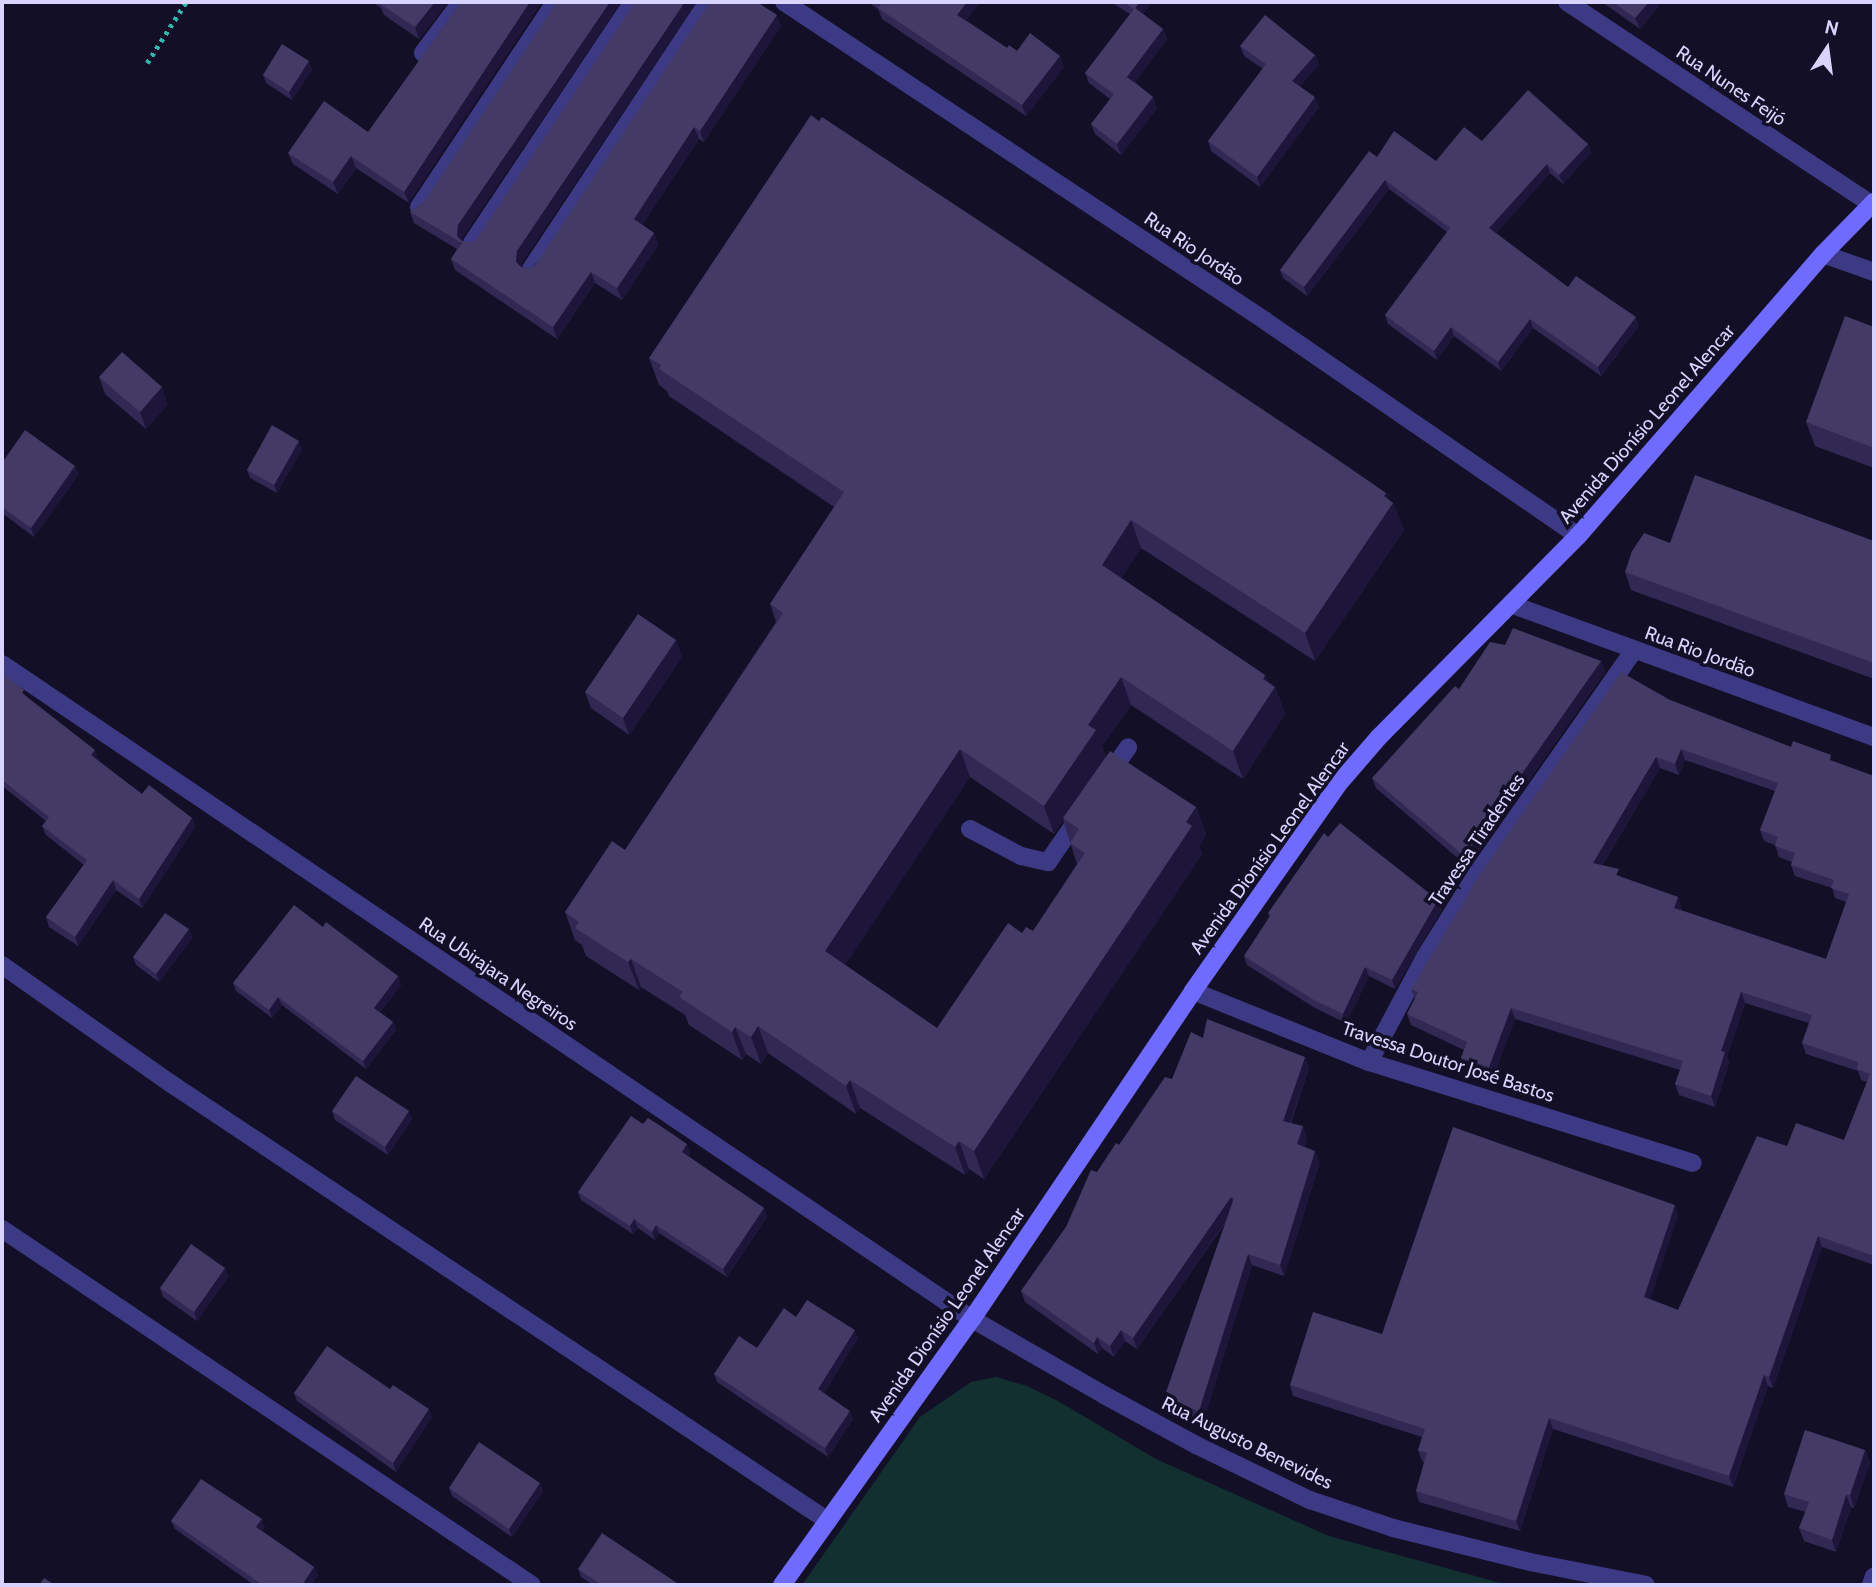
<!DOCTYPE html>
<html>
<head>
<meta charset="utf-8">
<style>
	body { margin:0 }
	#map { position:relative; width:1876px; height:1587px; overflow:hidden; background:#130f26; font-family:Cabin,sans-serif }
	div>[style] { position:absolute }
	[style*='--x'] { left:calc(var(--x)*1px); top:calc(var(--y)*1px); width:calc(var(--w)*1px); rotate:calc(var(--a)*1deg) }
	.green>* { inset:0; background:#12302f }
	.path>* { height:4.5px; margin-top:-2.25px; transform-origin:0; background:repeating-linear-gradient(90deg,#2fb8b0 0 3.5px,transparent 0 8.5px) }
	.lane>* { height:18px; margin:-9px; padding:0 9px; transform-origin:9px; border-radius:9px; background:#3d3a85 }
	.street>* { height:18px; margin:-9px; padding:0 9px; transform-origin:9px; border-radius:9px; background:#3d3a85 }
	.secondary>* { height:18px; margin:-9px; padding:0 9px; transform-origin:9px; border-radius:9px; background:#6f6bff }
	.wall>* { inset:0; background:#312854 }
	.shaded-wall>* { inset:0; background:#1d163a }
	.building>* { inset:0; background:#433a66 }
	span { translate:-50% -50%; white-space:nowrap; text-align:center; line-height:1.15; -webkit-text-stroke:7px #130f26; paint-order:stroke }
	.street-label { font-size:19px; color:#d9d4ff }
	.frame { position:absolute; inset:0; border:4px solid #d9d4ff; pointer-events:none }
	.north { position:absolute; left:1792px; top:14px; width:70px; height:70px; -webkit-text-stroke:5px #130f26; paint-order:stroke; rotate:13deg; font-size:19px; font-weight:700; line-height:28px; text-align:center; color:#d9d4ff }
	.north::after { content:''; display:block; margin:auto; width:24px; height:32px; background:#d9d4ff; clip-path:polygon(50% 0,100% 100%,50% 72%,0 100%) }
</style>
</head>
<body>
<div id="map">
	<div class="green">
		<i style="clip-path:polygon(996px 1377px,1027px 1386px,1058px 1401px,1156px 1459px,1329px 1536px,1508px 1585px,802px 1585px,920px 1417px,971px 1382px)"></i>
	</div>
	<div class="path">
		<i style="--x:147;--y:63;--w:72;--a:-57.4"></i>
	</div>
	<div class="lane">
		<i style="--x:423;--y:53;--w:64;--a:-53.3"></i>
		<i style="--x:419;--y:207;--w:246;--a:-56.4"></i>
		<i style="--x:472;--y:243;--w:290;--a:-56.3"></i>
		<i style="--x:531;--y:269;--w:320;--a:-56.5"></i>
		<i style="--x:1108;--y:776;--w:35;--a:-55"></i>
		<i style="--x:970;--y:829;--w:58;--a:27.9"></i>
		<i style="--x:1021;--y:856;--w:28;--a:13"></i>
		<i style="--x:1048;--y:862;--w:60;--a:-55.2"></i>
		<i style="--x:1369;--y:1062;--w:119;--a:-61.9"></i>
		<i style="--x:1425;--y:957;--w:97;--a:-58.1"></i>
		<i style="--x:1476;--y:875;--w:275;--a:-54.9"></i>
		<i style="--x:2;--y:1229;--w:638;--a:33.89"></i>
	</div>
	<div class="street">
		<i style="--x:784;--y:2;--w:576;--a:33.52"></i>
		<i style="--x:1264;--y:320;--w:381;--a:34.5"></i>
		<i style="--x:1567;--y:2;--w:366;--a:33.6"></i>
		<i style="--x:1823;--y:254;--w:54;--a:19.4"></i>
		<i style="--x:1513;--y:605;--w:384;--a:20.1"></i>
		<i style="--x:2;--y:664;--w:1170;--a:34.03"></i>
		<i style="--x:972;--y:1319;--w:152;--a:29.9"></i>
		<i style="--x:1104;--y:1395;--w:105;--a:28.5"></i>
		<i style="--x:1196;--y:1445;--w:127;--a:25.8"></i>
		<i style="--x:1310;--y:1500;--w:88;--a:18.6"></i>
		<i style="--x:1393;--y:1528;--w:141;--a:13.9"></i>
		<i style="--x:1530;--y:1562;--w:118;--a:11.2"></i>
		<i style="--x:2;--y:965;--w:209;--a:35.1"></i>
		<i style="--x:173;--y:1085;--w:787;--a:33.65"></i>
		<i style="--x:1193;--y:991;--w:190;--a:22"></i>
		<i style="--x:1369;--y:1062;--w:339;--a:17.3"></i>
		<i style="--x:1871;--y:1585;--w:9;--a:-72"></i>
	</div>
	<div class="secondary">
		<i style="--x:782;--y:1585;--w:327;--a:-54.5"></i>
		<i style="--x:972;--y:1319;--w:396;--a:-56"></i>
		<i style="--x:1193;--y:991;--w:256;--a:-54.9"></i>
		<i style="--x:1340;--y:782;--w:60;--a:-49.1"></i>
		<i style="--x:1379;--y:737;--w:283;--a:-45.3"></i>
		<i style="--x:1578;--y:536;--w:374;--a:-49"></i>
		<i style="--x:1823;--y:254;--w:73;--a:-45.6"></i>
	</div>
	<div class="wall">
		<i style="clip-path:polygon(372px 2px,448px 2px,419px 39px,384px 15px,381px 8px)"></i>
		<i style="clip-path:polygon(461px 2px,409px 203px,356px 168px,338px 194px,293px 164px,288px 153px,368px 132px)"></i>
		<i style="clip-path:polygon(868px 2px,980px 2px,966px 20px,1007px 48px,1064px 67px,1026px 116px,882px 19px,878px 9px)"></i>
		<i style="clip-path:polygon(1111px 2px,1152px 2px,1143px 14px,1163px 29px,1167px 39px,1135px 82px,1153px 97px,1157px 108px,1121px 155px,1095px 134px,1091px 124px,1110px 99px,1089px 83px,1085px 73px,1130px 14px)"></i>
		<i style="clip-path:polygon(1602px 2px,1662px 2px,1640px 29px)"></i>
		<i style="clip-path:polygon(781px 26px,704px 142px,699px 139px,642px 225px,654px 233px,658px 245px,622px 300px,595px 283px,557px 339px,455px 270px,451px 259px,457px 249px,414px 223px,410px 212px,424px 202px,463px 237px,462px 241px,522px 263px,521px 267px,531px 268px)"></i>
		<i style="clip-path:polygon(1240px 46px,1315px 55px,1319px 65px,1300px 86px,1319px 107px,1260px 187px,1211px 151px,1208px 141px,1263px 69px,1244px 56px)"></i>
		<i style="clip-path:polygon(312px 70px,292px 100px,266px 83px,263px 75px)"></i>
		<i style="clip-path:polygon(1482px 141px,1588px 144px,1591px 153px,1563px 184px,1550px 173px,1496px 233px,1568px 287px,1639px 326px,1601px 376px,1533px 328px,1501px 371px,1454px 336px,1437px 360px,1388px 324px,1385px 315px,1447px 232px,1389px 189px,1307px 296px,1283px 278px,1280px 270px,1377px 157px,1436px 161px)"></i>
		<i style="clip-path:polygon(1874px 327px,1874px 468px,1815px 446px,1806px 422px)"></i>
		<i style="clip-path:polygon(evenodd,649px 358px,1386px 493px,1388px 499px,1393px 503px,1404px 530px,1315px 661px,1141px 548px,1121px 578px,1265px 675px,1268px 682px,1275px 687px,1285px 714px,1243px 779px,1131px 705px,1102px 746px,1106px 756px,1196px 807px,1206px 835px,1199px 846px,1202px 854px,984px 1179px,969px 1169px,965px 1175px,860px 1108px,856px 1114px,768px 1053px,761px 1064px,746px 1054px,742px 1060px,689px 1025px,685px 1015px,641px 987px,639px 990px,586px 956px,582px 945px,575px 940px,565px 912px,625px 850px,776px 622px,770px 604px,834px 507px,669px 396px,667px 391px,659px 385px,649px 358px,970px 777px,1054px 834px,1063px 820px,1077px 864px,1033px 931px,1022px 933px,937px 1028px,845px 965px,970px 777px)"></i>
		<i style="clip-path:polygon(99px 377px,168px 404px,146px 429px,105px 394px)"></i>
		<i style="clip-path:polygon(302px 449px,277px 493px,250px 478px,247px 470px)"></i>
		<i style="clip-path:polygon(2px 463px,79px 474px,34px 537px,2px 513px)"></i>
		<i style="clip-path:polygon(1874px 541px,1874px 679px,1631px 590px,1625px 572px,1670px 543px)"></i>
		<i style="clip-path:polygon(676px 640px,682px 657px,629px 735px,591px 708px,585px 692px)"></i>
		<i style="clip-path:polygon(1505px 645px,1601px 661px,1605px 672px,1468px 867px,1376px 788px,1372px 778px,1459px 689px)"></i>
		<i style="clip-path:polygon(2px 673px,27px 697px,99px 759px,98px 761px,142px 794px,192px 818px,195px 827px,142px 908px,116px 890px,78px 946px,49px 927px,46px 917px,84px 865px,46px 835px,42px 826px,46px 821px,2px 786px)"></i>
		<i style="clip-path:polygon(evenodd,1670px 700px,1791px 747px,1874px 776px,1874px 1265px,1822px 1247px,1773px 1388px,1768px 1386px,1733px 1487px,1553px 1429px,1520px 1531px,1419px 1502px,1416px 1491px,1424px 1462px,1422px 1461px,1418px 1450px,1422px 1437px,1293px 1396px,1290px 1385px,1382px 1334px,1678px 1215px,1650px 1299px,1678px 1310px,1787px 1146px,1844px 1140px,1867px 1082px,1861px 1080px,1858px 1071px,1806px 1054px,1802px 1043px,1809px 1023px,1745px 1003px,1727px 1056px,1729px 1063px,1715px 1107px,1679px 1095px,1675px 1084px,1680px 1070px,1515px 1019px,1493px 1077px,1465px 1068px,1461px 1058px,1464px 1050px,1411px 1025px,1407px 1014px,1415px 999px,1411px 989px,1670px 700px,1685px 760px,1775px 791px,1760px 830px,1764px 841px,1775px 845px,1779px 857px,1792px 862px,1791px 865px,1795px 876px,1832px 888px,1835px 898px,1846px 902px,1826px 959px,1681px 910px,1681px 908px,1678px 897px,1621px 877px,1602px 866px,1660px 768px,1679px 775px,1685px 760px)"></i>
		<i style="clip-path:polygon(1328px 837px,1438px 900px,1442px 909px,1395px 989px,1369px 976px,1346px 1023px,1315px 1008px,1247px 965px,1244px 956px,1269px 917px,1268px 913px)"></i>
		<i style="clip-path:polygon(323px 927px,398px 976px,401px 985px,380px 1012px,393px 1022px,396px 1030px,366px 1069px,282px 1005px,272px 1018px,236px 991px,233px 983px)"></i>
		<i style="clip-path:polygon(189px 929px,192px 938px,159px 982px,136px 965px,133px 957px)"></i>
		<i style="clip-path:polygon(1203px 1038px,1305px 1057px,1309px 1068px,1291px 1123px,1307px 1138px,1304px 1147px,1320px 1162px,1284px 1276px,1252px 1265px,1203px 1422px,1168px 1409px,1164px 1398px,1226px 1222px,1137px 1349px,1125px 1341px,1114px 1357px,1102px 1348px,1098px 1354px,1025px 1302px,1021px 1291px,1066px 1227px,1097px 1172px,1172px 1079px)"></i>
		<i style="clip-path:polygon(332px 1111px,412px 1119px,388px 1155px,335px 1120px)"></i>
		<i style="clip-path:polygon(643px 1124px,690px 1153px,688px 1156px,764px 1208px,767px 1217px,727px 1277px,659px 1233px,655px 1240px,638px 1228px,633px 1234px,581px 1200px,578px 1192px)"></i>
		<i style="clip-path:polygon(225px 1268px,228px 1277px,197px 1321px,163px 1297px,160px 1288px)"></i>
		<i style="clip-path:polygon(796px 1317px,858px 1338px,824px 1393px,853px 1419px,828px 1457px,717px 1382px,714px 1374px,757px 1348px)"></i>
		<i style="clip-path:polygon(390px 1389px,432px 1417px,396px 1472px,297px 1401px,294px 1393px)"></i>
		<i style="clip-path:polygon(1865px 1450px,1870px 1463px,1854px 1508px,1851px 1507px,1836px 1552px,1804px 1541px,1799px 1528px,1806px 1512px,1788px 1507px,1784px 1494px)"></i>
		<i style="clip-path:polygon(449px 1488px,543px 1491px,512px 1537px,452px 1496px)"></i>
		<i style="clip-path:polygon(171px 1521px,265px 1527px,262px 1531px,314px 1567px,318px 1575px,311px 1585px,254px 1585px,175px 1529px)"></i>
		<i style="clip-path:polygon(578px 1569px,680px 1585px,593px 1585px,581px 1577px)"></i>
	</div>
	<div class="shaded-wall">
		<i style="clip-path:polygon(435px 2px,448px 2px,419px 39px,415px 27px)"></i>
		<i style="clip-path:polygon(530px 2px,542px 2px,409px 203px,404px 192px)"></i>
		<i style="clip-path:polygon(610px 2px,622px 2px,463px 237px,462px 244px,457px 236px,458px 225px)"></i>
		<i style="clip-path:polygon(685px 2px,697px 2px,522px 263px,521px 273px,516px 262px,517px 251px)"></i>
		<i style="clip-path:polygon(967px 2px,980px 2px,962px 26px,957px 15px)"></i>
		<i style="clip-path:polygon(1140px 2px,1152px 2px,1139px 19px,1135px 8px)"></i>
		<i style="clip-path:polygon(1649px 2px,1662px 2px,1640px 29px,1635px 18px)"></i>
		<i style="clip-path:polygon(777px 15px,781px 26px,704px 142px,700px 131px)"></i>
		<i style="clip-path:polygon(1163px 29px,1167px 39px,1124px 97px,1120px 86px)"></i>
		<i style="clip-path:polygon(1315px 55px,1319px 65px,1296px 91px,1292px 81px)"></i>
		<i style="clip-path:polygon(1060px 56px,1064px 67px,1026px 116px,1022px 105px)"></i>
		<i style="clip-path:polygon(309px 61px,312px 70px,292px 100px,289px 92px)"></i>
		<i style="clip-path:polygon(1153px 97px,1157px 108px,1121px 155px,1117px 144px)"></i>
		<i style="clip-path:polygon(1315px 97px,1319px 107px,1260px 187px,1257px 177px)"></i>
		<i style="clip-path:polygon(694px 127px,699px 139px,638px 231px,634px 219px)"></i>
		<i style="clip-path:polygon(1588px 144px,1591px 153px,1563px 184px,1559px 175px)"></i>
		<i style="clip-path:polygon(351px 156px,356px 168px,338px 194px,333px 182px)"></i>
		<i style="clip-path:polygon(1547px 164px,1550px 173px,1493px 237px,1489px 228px)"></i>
		<i style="clip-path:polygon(1385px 180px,1389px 189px,1307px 296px,1304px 287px)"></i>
		<i style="clip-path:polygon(654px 233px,658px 245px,622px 300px,617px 288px)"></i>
		<i style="clip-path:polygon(591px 272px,595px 283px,557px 339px,553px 327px)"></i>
		<i style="clip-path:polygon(1636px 317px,1639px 326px,1601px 376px,1598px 367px)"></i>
		<i style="clip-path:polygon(1530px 319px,1533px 328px,1501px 371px,1498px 362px)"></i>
		<i style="clip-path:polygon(1451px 327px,1454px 336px,1437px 360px,1434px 351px)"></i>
		<i style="clip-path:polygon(162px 387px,168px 404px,146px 429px,140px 412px)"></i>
		<i style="clip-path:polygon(299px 441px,302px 449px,277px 493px,274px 485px)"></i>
		<i style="clip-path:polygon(75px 466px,79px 474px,34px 537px,31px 528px)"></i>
		<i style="clip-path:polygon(1386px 493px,1391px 506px,1393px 503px,1404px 530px,1315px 661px,1305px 633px)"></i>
		<i style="clip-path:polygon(1131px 520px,1141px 548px,1112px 593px,1102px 565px)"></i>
		<i style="clip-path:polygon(676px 640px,682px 657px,629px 735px,623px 718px)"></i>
		<i style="clip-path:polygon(1601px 661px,1605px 672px,1468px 867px,1464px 856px)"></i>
		<i style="clip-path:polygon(1265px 675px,1271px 692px,1275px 687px,1285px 714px,1243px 779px,1233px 751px)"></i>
		<i style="clip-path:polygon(1121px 677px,1131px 705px,1102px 746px,1107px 758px,1054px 834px,1044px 806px,1088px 725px)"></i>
		<i style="clip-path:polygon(960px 749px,970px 777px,836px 979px,825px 951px)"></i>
		<i style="clip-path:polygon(1681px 749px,1685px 760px,1679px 775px,1675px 764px)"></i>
		<i style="clip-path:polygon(95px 750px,99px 759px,95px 765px,91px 755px)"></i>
		<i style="clip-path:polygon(1656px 757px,1660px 768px,1597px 874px,1593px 863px)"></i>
		<i style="clip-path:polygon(1196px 807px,1206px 835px,1199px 846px,1202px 854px,984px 1179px,974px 1151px)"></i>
		<i style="clip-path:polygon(192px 818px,195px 827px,142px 908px,139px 899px)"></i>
		<i style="clip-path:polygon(113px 880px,116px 890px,78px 946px,75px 937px)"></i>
		<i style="clip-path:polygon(1678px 897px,1681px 908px,1678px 919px,1674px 908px)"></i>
		<i style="clip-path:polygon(1438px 900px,1442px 909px,1395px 989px,1392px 980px)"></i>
		<i style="clip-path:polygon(189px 929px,192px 938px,159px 982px,156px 974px)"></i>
		<i style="clip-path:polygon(631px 959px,641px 987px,639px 990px,628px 962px)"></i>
		<i style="clip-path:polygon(1365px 967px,1369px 976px,1346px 1023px,1343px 1014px)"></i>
		<i style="clip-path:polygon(398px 976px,401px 985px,377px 1016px,374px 1008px)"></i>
		<i style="clip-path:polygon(1741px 992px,1745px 1003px,1727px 1056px,1729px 1063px,1715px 1107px,1711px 1096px,1721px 1051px)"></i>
		<i style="clip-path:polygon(278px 997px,282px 1005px,272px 1018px,269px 1010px)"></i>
		<i style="clip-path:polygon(1511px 1008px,1515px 1019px,1493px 1077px,1489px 1067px)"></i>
		<i style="clip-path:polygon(393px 1022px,396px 1030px,366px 1069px,363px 1061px)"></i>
		<i style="clip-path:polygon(758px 1026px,768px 1053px,761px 1064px,751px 1037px)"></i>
		<i style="clip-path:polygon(735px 1027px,746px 1054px,742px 1060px,732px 1032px)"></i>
		<i style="clip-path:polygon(1305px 1057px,1309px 1068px,1287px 1132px,1283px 1121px)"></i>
		<i style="clip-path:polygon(850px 1080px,860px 1108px,856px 1114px,846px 1086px)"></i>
		<i style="clip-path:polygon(409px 1111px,412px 1119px,388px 1155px,385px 1147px)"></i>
		<i style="clip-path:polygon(1303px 1126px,1307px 1138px,1302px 1156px,1297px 1144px)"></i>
		<i style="clip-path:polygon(959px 1141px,969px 1169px,965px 1175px,955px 1147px)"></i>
		<i style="clip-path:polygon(687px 1144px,690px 1153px,685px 1160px,682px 1152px)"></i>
		<i style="clip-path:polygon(1315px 1151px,1320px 1162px,1284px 1276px,1280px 1265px)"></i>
		<i style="clip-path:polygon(1231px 1197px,1235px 1208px,1137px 1349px,1133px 1338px)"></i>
		<i style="clip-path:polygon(1675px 1205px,1678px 1215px,1648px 1307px,1644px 1297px)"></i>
		<i style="clip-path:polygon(764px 1208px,767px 1217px,727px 1277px,723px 1269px)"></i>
		<i style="clip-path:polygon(634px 1219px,638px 1228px,633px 1234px,630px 1226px)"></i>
		<i style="clip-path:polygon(656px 1225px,659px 1233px,655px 1240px,652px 1232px)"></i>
		<i style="clip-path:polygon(1818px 1236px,1822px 1247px,1773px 1388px,1769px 1377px)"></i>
		<i style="clip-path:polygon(1248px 1254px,1252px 1265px,1203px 1422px,1199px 1411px)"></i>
		<i style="clip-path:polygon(225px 1268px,228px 1277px,197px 1321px,194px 1312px)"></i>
		<i style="clip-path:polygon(855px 1330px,858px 1338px,821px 1398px,818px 1389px)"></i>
		<i style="clip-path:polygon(1121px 1330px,1125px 1341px,1114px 1357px,1110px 1346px)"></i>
		<i style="clip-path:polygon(1097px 1337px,1102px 1348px,1098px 1354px,1094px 1343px)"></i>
		<i style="clip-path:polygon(1764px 1375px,1768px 1386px,1733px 1487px,1729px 1476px)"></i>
		<i style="clip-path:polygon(429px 1409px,432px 1417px,396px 1472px,393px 1463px)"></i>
		<i style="clip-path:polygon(850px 1411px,853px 1419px,828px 1457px,825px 1448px)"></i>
		<i style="clip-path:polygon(1549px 1418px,1553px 1429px,1520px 1531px,1516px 1521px)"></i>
		<i style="clip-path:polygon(1865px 1450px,1870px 1463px,1854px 1508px,1850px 1495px)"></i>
		<i style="clip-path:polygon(540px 1483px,543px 1491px,512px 1537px,509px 1529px)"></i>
		<i style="clip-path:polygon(1846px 1495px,1851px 1507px,1836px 1552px,1832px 1540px)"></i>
		<i style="clip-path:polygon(262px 1519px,265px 1527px,259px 1535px,256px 1527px)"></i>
		<i style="clip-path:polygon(314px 1567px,318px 1575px,311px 1585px,302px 1585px)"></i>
	</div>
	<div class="building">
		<i style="clip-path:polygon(381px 2px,435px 2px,415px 27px,380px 4px)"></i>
		<i style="clip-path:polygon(461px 2px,530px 2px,404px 192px,351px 156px,333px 182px,288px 153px,324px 101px,368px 132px)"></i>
		<i style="clip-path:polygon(557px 2px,610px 2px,458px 225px,457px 236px,462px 241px,472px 242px,477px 238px,635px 2px,685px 2px,517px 251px,516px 262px,521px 267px,531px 268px,536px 264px,710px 2px,757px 2px,777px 15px,700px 131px,694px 127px,634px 219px,654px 233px,617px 288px,591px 272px,553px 327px,451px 259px,462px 243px,410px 212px,424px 202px)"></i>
		<i style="clip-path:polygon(880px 2px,967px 2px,957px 15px,1007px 48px,1009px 45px,1017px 51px,1030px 33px,1060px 56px,1022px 105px,878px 8px,882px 3px)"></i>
		<i style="clip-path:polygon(1123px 2px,1140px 2px,1135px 8px,1163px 29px,1120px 86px,1127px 77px,1153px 97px,1117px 144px,1091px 124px,1114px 94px,1085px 73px,1134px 9px)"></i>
		<i style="clip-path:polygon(1613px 2px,1649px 2px,1635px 18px)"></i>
		<i style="clip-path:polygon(1265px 15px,1315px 55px,1292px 81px,1315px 97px,1257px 177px,1208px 141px,1266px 64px,1240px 46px)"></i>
		<i style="clip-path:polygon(282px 44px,309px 61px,289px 92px,263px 75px)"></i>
		<i style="clip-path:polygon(1528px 90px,1588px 144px,1559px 175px,1547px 164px,1489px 228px,1568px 287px,1576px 276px,1636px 317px,1598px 367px,1530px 319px,1498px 362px,1451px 327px,1434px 351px,1385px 315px,1450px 228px,1385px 180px,1304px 287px,1280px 270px,1369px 151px,1377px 157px,1394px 131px,1436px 161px,1464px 127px,1482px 141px)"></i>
		<i style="clip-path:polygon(811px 115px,819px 121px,822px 117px,987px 226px,1328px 453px,1386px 493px,1384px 496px,1393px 503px,1305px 633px,1131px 520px,1102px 565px,1265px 675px,1263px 679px,1275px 687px,1233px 751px,1121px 677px,1088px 725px,1096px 730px,1044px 806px,960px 749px,825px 951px,937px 1028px,1008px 923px,1022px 933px,1026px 927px,1033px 931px,1085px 853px,1070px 843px,1079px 829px,1063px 818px,1110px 751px,1196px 807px,1186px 822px,1192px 826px,974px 1151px,959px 1141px,955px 1147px,850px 1080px,846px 1086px,758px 1026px,751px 1037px,735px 1027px,732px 1032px,679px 997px,683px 992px,631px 959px,628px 962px,575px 928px,579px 922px,565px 912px,612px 841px,625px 850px,783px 613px,770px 604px,844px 492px,659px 369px,661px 365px,649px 358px)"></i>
		<i style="clip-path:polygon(1845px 316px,1874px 327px,1874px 448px,1806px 422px)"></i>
		<i style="clip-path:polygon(122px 352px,162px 387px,140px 412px,99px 377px)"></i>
		<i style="clip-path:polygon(272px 425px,299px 441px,274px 485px,247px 470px)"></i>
		<i style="clip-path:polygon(25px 430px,75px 466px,31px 528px,2px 507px,2px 463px)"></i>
		<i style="clip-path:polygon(1695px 475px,1874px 541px,1874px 663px,1625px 572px,1632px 551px,1644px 533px,1670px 543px)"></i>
		<i style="clip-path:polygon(638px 614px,676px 640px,623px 718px,585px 692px)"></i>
		<i style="clip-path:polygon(1513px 628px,1601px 661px,1464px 856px,1372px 778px,1455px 686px,1459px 689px,1490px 642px,1505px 645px)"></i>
		<i style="clip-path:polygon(evenodd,1621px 672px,1670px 700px,1791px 747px,1793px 741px,1831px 755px,1830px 760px,1874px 776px,1874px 1256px,1818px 1236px,1769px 1377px,1764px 1375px,1729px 1476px,1549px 1418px,1516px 1521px,1416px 1491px,1427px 1453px,1418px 1450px,1425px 1429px,1290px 1385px,1313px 1312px,1382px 1334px,1453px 1127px,1675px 1205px,1644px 1297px,1678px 1310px,1757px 1136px,1787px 1146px,1796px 1123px,1844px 1140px,1870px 1074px,1857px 1069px,1858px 1062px,1802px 1043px,1812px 1015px,1741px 992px,1721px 1051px,1725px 1052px,1711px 1096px,1675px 1084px,1683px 1061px,1511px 1008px,1489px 1067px,1461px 1058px,1467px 1042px,1407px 1014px,1418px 992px,1411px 989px,1482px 871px,1621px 672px,1681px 749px,1778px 783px,1760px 830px,1778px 837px,1775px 846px,1795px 853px,1791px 865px,1834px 880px,1831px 888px,1849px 894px,1826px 959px,1674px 908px,1678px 897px,1616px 875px,1619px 869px,1593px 863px,1656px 757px,1675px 764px,1681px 749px)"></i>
		<i style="clip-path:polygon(2px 673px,24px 690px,22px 693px,95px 750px,91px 755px,142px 794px,149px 785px,192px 818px,139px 899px,113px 880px,75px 937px,46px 917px,87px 860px,42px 826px,49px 817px,2px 780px)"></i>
		<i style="clip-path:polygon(1340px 823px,1438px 900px,1392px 980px,1365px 967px,1343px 1014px,1312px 999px,1244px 956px,1271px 915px,1268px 913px,1324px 833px,1328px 837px)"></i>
		<i style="clip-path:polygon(294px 905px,323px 927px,326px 922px,398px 976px,374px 1008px,393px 1022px,363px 1061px,278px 997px,269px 1010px,233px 983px)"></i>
		<i style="clip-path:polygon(165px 913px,189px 929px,156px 974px,133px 957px)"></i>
		<i style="clip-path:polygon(1207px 1019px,1305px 1057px,1283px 1121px,1303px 1126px,1297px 1144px,1315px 1151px,1280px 1265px,1248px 1254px,1199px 1411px,1164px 1398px,1234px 1198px,1231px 1197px,1133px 1338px,1121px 1330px,1110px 1346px,1097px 1337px,1094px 1343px,1021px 1291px,1066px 1227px,1091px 1170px,1097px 1172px,1116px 1143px,1119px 1145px,1165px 1077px,1172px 1079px,1191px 1032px,1203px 1038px)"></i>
		<i style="clip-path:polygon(356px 1076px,409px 1111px,385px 1147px,332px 1111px)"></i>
		<i style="clip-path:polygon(631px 1116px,643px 1124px,648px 1118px,668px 1131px,687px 1144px,682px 1152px,764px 1208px,723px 1269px,656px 1225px,652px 1232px,634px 1219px,630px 1226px,578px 1192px)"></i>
		<i style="clip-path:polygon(191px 1244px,225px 1268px,194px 1312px,160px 1288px)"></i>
		<i style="clip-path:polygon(807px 1300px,855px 1330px,818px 1389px,850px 1411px,825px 1448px,714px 1374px,739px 1336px,757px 1348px,784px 1308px,796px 1317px)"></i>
		<i style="clip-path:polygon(327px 1346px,390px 1389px,393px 1385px,429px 1409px,393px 1463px,294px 1393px)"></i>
		<i style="clip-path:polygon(1805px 1430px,1865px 1450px,1850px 1495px,1846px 1495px,1832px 1540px,1799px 1528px,1809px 1502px,1784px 1494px)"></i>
		<i style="clip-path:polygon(479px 1442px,540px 1483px,509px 1529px,449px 1488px)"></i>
		<i style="clip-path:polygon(201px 1479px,262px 1519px,256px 1527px,314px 1567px,302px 1585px,263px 1585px,171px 1521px)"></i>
		<i style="clip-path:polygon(602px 1533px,680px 1585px,602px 1585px,578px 1569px)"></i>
		<i style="clip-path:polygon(44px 1578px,55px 1585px,39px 1585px)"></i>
	</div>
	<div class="street-label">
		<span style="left:1731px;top:86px;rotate:34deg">Rua Nunes Feijó</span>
		<span style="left:1194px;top:249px;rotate:34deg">Rua Rio Jordão</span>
		<span style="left:1647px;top:424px;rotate:-49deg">Avenida Dionísio Leonel Alencar</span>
		<span style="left:1700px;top:652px;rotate:20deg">Rua Rio Jordão</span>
		<span style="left:1477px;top:840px;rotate:-56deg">Travessa Tiradentes</span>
		<span style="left:1270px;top:848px;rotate:-54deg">Avenida Dionísio Leonel Alencar</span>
		<span style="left:498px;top:974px;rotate:34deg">Rua Ubirajara Negreiros</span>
		<span style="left:1448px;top:1062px;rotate:18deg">Travessa Doutor José Bastos</span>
		<span style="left:947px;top:1315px;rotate:-55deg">Avenida Dionísio Leonel Alencar</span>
		<span style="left:1247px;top:1443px;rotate:26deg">Rua Augusto Benevides</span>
	</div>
	<div class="frame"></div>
	<div class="north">N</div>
</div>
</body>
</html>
